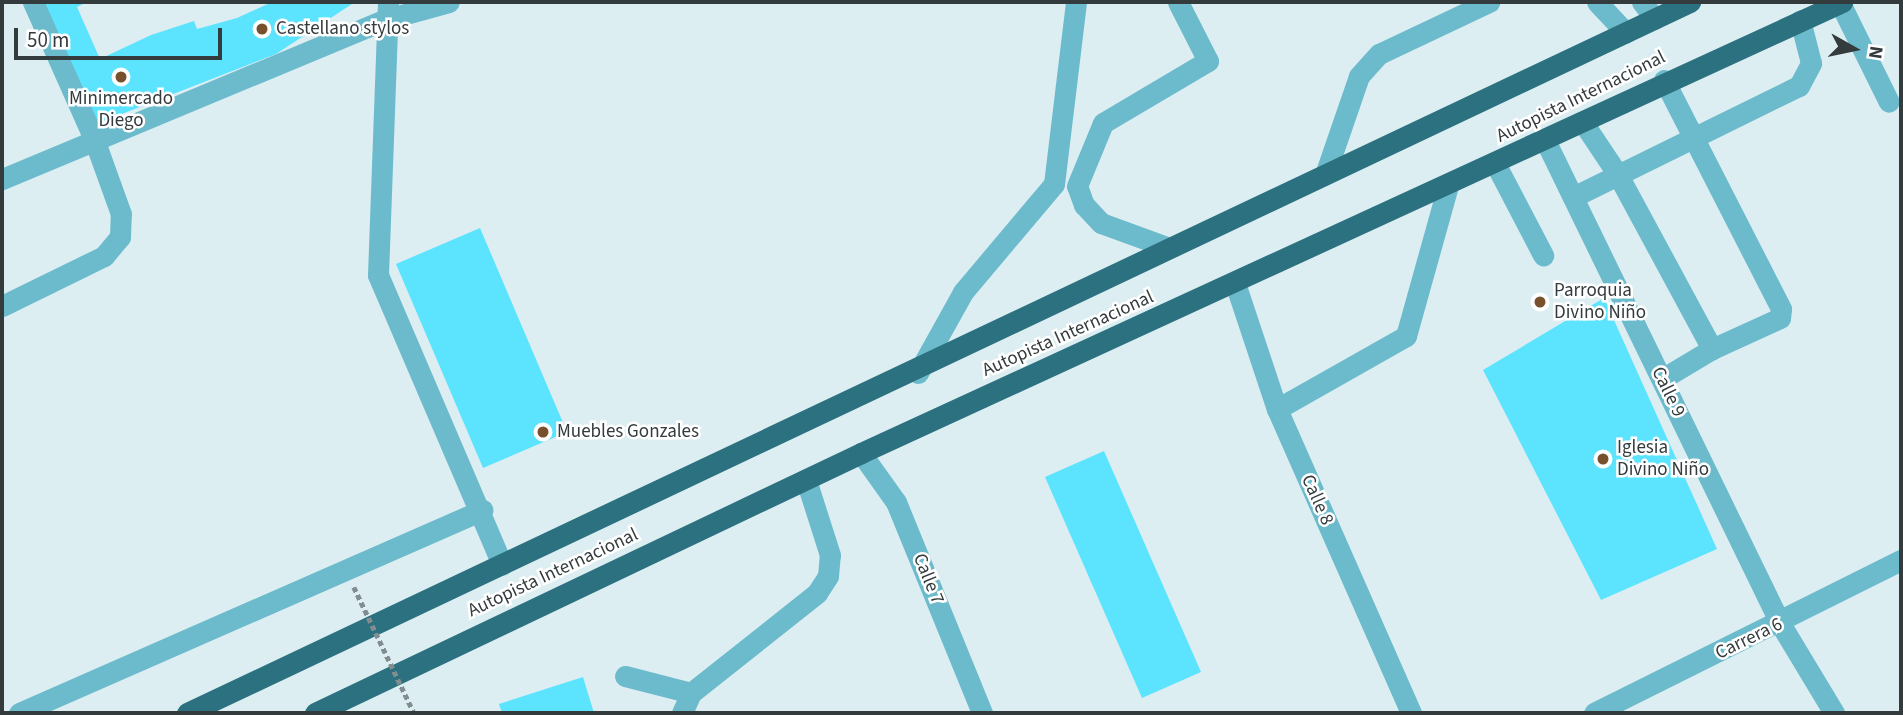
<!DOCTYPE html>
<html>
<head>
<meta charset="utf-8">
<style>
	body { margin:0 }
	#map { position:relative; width:1903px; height:715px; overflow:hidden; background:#ddeef2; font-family:"Source Sans 3",sans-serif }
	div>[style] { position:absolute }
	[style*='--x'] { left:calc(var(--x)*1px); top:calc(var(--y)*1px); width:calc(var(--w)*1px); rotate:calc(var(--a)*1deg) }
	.building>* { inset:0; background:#5ce3fe }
	.minor>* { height:21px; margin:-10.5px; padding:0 10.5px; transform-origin:10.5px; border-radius:10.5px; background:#6cbbcc }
	.highway>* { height:21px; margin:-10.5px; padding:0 10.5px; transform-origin:10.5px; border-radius:10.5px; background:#2b7180 }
	.path-bridge>* { height:4.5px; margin-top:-2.25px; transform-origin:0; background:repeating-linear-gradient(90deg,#828d90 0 5px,transparent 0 8.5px) }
	.dots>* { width:19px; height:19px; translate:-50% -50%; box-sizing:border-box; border:4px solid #fff; border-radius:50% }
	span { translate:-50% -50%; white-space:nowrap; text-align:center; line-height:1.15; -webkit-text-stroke:5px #fff; paint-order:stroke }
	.poi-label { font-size:19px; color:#343b3d }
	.left { translate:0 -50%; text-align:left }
	.street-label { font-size:19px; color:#343b3d }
	.frame { position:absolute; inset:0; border:4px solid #343b3d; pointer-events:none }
	.north { position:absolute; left:1819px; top:14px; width:70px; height:70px; -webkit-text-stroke:5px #fff; paint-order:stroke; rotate:99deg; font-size:19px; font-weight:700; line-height:28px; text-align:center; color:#343b3d }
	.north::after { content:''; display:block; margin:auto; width:24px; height:32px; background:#343b3d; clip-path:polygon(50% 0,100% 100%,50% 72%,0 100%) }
	.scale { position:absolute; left:14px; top:28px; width:208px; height:32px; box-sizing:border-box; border:4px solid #343b3d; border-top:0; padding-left:9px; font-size:21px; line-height:24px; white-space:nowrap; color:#343b3d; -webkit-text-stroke:5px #fff; paint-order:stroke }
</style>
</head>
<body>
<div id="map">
	<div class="building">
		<i style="clip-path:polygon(37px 2px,87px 2px,77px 7px,100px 59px,151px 35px,194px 21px,197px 29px,237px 18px,272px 2px,355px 2px,276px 54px,91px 126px)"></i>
		<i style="clip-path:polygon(480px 228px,567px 432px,483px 468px,396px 264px)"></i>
		<i style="clip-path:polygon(1604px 298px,1717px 549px,1601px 600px,1483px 370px)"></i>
		<i style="clip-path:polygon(1104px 451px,1201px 672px,1142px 698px,1045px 477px)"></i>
		<i style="clip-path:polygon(583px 677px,594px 713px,502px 713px,499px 704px)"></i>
	</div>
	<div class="minor">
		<i style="--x:388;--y:2;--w:273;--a:92.1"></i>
		<i style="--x:378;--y:275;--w:315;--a:66.8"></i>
		<i style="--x:1597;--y:2;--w:42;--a:46.9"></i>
		<i style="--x:1642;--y:2;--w:21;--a:53"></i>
		<i style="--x:1840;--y:3;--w:110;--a:63.7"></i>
		<i style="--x:1664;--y:80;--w:257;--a:62.9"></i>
		<i style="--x:1781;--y:309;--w:9;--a:96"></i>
		<i style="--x:1780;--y:318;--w:75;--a:155.5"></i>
		<i style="--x:1584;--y:124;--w:61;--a:56.3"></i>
		<i style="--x:1618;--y:175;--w:198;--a:61.6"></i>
		<i style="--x:1712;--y:349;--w:58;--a:149"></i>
		<i style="--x:1546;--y:142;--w:537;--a:64.06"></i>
		<i style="--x:1781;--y:625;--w:103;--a:58.9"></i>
		<i style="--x:1496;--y:165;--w:102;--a:62.4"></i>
		<i style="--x:1327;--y:169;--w:98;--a:-71"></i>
		<i style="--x:1359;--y:76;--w:30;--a:-48"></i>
		<i style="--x:1379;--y:54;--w:122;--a:-25.3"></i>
		<i style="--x:2;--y:179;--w:417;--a:-22.6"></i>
		<i style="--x:387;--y:19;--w:64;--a:-15.3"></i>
		<i style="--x:1573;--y:197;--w:252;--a:-26.2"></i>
		<i style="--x:1799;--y:86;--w:26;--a:-62"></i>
		<i style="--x:1811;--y:63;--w:44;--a:-104.3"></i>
		<i style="--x:1167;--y:247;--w:70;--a:-160"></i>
		<i style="--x:1101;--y:223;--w:25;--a:-133"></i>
		<i style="--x:1084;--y:205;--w:20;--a:-110"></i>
		<i style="--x:1077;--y:186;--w:68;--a:-67.6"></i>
		<i style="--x:1103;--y:123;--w:122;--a:-30.6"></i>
		<i style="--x:1208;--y:61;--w:66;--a:-117"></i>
		<i style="--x:1235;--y:283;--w:133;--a:71.6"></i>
		<i style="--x:1277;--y:409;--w:332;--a:66.2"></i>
		<i style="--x:2;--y:306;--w:114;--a:-26.1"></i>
		<i style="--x:104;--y:256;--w:25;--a:-50"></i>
		<i style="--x:120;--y:237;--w:23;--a:-88"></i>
		<i style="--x:121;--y:214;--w:80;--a:-109.8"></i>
		<i style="--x:94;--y:139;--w:150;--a:-114"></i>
		<i style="--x:918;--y:373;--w:93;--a:-60.9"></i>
		<i style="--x:963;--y:292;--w:141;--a:-49.9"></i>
		<i style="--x:1054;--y:184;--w:183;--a:-83.1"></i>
		<i style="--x:1277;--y:409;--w:148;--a:-29.5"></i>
		<i style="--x:1406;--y:336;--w:156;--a:-74.4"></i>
		<i style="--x:861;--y:453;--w:60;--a:54.5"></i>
		<i style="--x:896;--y:502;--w:228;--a:67.8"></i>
		<i style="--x:625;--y:676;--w:68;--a:14.4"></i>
		<i style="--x:19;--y:713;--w:506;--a:-23.67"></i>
		<i style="--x:682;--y:713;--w:22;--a:-66"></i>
		<i style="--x:691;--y:693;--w:161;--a:-38.4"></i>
		<i style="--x:817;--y:593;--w:20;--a:-57"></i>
		<i style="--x:828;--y:576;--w:21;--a:-85"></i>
		<i style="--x:830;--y:555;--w:79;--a:-107.7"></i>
		<i style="--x:1594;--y:713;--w:343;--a:-26.5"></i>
	</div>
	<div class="highway">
		<i style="--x:187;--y:713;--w:1663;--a:-25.32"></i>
		<i style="--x:315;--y:713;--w:605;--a:-25.46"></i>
		<i style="--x:861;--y:453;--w:1080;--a:-24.69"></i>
	</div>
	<div class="path-bridge">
		<i style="--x:354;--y:587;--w:140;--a:64.5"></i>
	</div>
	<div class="dots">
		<i style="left:262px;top:29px;background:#77512d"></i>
		<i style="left:121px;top:77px;background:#77512d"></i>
		<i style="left:1540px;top:302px;background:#77512d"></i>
		<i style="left:543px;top:432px;background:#77512d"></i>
		<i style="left:1603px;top:459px;background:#77512d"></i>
	</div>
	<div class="poi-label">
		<span class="left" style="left:276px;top:29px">Castellano stylos</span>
		<span style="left:121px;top:110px">Minimercado<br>Diego</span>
		<span class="left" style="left:1554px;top:302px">Parroquia<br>Divino Niño</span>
		<span class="left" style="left:557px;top:432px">Muebles Gonzales</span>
		<span class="left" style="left:1617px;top:459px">Iglesia<br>Divino Niño</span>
	</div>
	<div class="street-label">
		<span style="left:1581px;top:97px;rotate:-26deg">Autopista Internacional</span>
		<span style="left:1068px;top:334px;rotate:-24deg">Autopista Internacional</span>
		<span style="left:1668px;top:392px;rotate:64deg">Calle 9</span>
		<span style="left:1317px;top:500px;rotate:66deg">Calle 8</span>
		<span style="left:553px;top:573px;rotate:-25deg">Autopista Internacional</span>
		<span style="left:928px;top:579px;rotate:68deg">Calle 7</span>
		<span style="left:1749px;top:639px;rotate:-26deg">Carrera 6</span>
	</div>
	<div class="frame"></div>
	<div class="north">N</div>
	<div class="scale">50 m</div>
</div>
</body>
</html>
